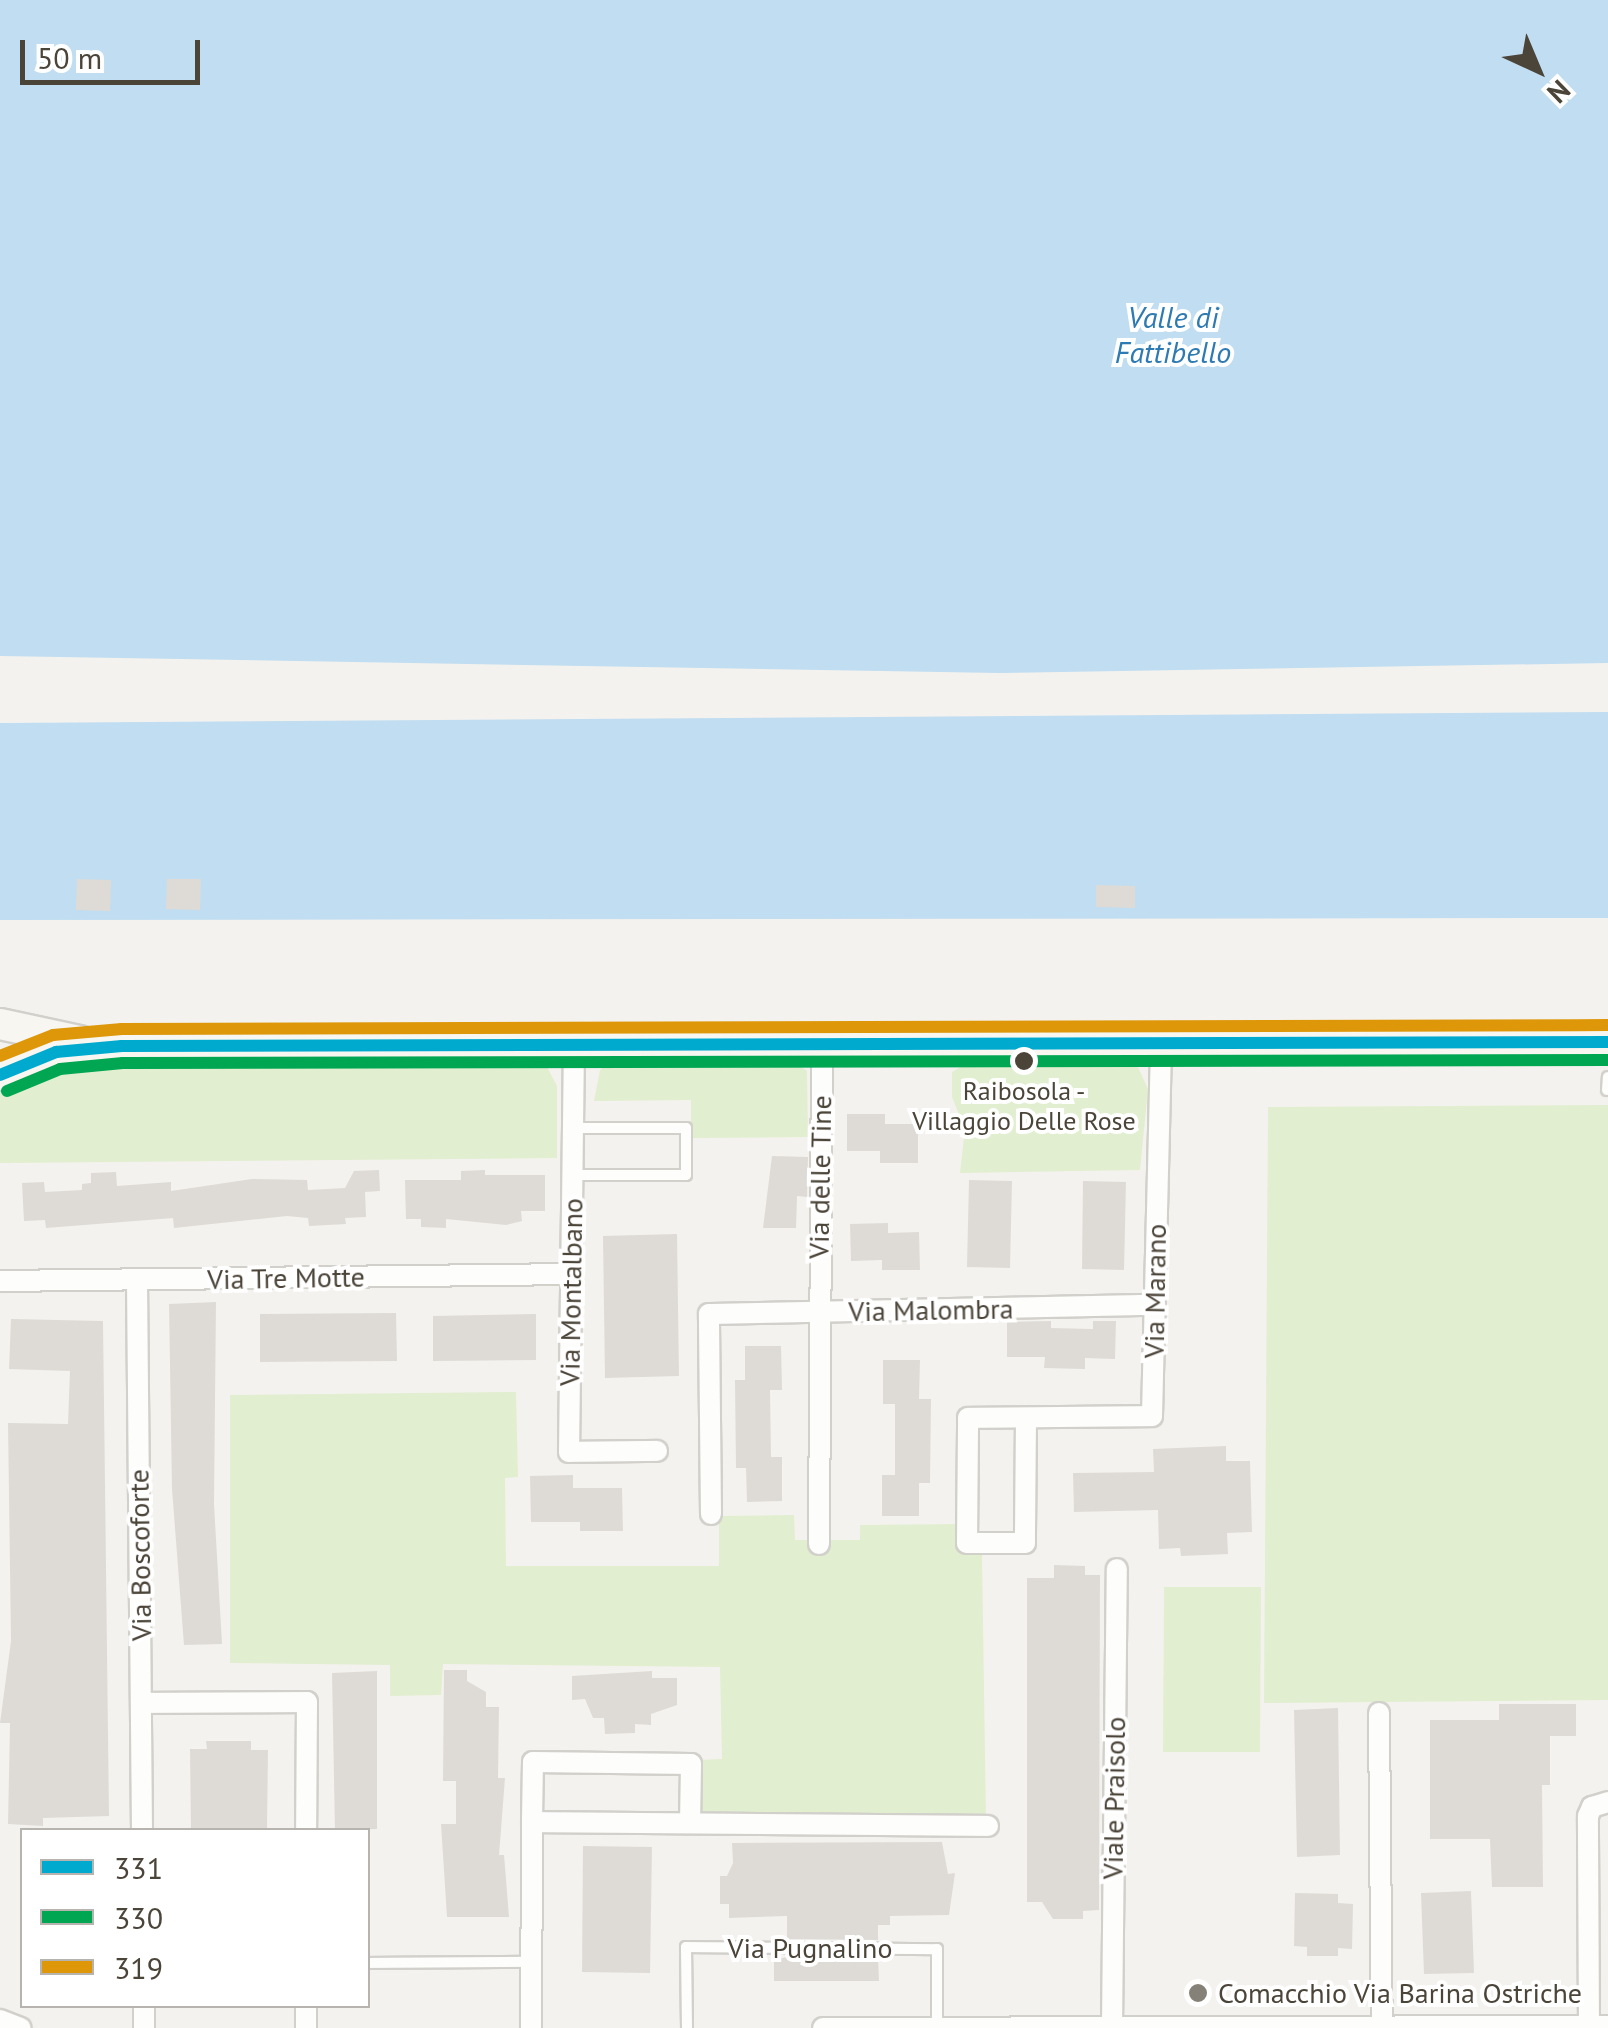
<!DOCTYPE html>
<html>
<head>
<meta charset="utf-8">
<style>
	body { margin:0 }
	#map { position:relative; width:1608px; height:2028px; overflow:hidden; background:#f4f2ee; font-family:"PT Sans",sans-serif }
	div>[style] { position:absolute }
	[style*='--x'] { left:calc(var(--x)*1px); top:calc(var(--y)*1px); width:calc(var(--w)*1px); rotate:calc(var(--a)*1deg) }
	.green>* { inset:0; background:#e1eecf }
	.water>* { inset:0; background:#c0ddf1 }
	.building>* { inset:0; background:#dedbd6 }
	.roads { filter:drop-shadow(2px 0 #d2d0cb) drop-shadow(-2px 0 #d2d0cb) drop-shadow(0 2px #d2d0cb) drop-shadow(0 -2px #d2d0cb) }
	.lane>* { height:10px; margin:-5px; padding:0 5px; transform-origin:5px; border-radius:5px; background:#fdfdfc }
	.street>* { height:20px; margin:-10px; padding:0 10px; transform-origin:10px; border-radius:10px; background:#fdfdfc }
	.secondary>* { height:30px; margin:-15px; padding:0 15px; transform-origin:15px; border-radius:15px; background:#f7f6f1 }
	.bus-1>* { height:12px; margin:-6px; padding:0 6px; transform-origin:6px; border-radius:6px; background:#00a9ce }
	.bus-2>* { height:12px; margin:-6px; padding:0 6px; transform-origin:6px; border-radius:6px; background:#00a651 }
	.bus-3>* { height:12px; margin:-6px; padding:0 6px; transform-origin:6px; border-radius:6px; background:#dd9709 }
	.dots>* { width:28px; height:28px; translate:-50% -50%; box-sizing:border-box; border:5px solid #fff; border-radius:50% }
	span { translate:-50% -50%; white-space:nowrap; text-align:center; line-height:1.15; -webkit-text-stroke:8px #fff; paint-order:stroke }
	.bus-label { font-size:26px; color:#4b4439 }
	.street-label { font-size:28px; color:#4b4439 }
	.poi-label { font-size:28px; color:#4b4439 }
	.left { translate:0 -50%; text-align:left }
	.water-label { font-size:30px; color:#2e7ab2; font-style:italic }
	.legend { position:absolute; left:20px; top:1828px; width:350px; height:180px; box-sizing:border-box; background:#fff; border:2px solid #b7b4b0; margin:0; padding:12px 18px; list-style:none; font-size:30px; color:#4b4439 }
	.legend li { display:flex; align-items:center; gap:20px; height:50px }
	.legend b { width:50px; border:2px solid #b7b4b0 }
	.north { position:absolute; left:1488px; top:20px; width:100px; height:100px; -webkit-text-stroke:8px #fff; paint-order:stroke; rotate:136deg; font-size:28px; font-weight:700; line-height:40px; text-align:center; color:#4b4439 }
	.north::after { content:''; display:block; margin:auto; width:35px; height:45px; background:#4b4439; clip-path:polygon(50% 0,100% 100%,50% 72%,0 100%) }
	.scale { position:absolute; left:20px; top:40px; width:180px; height:45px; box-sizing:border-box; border:5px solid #4b4439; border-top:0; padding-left:12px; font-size:30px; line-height:35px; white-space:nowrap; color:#4b4439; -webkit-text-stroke:8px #fff; paint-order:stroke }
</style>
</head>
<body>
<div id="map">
	<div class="green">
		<i style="clip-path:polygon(787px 1057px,807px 1071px,808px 1137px,691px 1138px,691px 1100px,594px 1101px,600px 1070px,614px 1059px)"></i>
		<i style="clip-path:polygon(531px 1059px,547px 1067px,557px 1086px,557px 1158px,0 1163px,0 1093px,37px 1068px,86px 1060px)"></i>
		<i style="clip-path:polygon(974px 1059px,1115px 1059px,1138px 1067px,1148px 1089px,1140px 1170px,960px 1173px,965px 1129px,952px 1097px,952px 1072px)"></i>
		<i style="clip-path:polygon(1608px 1105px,1608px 1700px,1264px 1703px,1268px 1107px)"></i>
		<i style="clip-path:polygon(516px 1392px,518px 1477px,505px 1478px,506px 1566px,719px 1566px,719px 1516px,794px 1515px,795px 1540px,860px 1540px,860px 1525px,963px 1524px,963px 1555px,982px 1555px,986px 1823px,696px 1821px,698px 1760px,722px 1759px,720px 1667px,443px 1664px,441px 1695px,390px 1696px,390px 1665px,230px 1663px,230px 1395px)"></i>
		<i style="clip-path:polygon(1164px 1587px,1261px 1587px,1260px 1752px,1163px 1752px)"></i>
	</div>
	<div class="water">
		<i style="clip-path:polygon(0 0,1608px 0,1608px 663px,999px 673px,0 656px)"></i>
		<i style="clip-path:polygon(1608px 712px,1608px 918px,0 920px,0 723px)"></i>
	</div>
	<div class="building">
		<i style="clip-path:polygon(77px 879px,111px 880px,110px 911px,76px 910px)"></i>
		<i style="clip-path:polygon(167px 879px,201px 879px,200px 910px,166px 909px)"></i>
		<i style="clip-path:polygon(1096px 885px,1135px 886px,1135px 908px,1096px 907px)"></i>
		<i style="clip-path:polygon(847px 1114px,885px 1114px,885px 1124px,918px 1124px,918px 1163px,880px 1163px,880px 1151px,847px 1151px)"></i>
		<i style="clip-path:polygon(772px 1156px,808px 1157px,807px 1197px,797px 1196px,796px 1228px,763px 1228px)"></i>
		<i style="clip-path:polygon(379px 1170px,380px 1191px,365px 1192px,366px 1217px,345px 1218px,346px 1224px,309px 1226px,308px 1218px,287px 1216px,174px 1228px,173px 1218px,46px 1228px,45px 1220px,24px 1221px,22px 1183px,44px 1182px,45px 1192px,82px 1190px,82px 1184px,91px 1183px,91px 1173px,116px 1172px,117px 1186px,171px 1182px,171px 1191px,252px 1179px,307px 1180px,308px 1190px,345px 1188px,354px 1171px)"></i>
		<i style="clip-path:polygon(485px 1170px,485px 1175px,545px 1175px,545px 1211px,521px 1211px,522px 1221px,506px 1225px,446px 1219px,446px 1228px,421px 1227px,421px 1219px,406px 1219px,405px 1180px,461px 1180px,461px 1171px)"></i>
		<i style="clip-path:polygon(969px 1180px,1012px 1181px,1010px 1268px,967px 1267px)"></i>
		<i style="clip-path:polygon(1083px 1181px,1126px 1182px,1124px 1270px,1082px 1269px)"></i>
		<i style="clip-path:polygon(888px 1223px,888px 1233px,919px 1232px,920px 1270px,882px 1270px,882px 1260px,851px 1261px,850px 1224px)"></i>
		<i style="clip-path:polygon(677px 1234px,679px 1376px,605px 1378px,603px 1236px)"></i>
		<i style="clip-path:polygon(216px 1302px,214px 1504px,222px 1644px,184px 1645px,172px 1489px,169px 1304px)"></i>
		<i style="clip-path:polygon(396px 1313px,397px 1361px,260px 1362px,260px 1314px)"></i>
		<i style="clip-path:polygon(536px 1314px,536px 1360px,433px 1361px,433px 1316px)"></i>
		<i style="clip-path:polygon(11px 1319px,103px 1321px,109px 1816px,43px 1818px,43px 1826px,8px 1824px,10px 1723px,0 1723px,11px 1641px,8px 1423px,68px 1424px,70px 1371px,9px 1369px)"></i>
		<i style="clip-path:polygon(1051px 1321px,1051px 1328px,1093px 1329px,1093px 1321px,1116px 1321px,1115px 1359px,1085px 1358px,1085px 1369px,1044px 1368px,1045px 1357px,1007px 1357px,1007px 1322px)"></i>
		<i style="clip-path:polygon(745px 1346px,781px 1346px,782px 1390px,770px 1390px,771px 1457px,782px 1457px,782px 1501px,747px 1502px,746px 1468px,736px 1468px,735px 1380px,745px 1380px)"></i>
		<i style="clip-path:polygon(883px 1360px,920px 1360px,919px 1399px,931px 1399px,930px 1483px,919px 1483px,919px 1516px,882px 1516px,882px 1475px,895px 1475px,895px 1404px,883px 1404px)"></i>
		<i style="clip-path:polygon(1226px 1446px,1226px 1461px,1250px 1461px,1252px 1532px,1227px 1533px,1228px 1554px,1181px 1556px,1180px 1548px,1159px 1549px,1158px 1510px,1074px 1512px,1073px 1473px,1154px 1472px,1153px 1449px)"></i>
		<i style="clip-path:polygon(573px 1475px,573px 1488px,622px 1488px,623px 1531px,580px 1531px,580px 1522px,531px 1522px,530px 1476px)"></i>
		<i style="clip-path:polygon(1054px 1565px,1085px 1566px,1085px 1575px,1100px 1575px,1099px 1910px,1083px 1911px,1083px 1919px,1053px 1919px,1042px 1902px,1027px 1902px,1027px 1578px,1054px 1578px)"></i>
		<i style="clip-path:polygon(444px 1670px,467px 1670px,467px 1681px,486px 1692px,486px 1707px,499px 1707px,498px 1778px,505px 1778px,499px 1855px,504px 1855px,509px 1917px,447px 1917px,441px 1824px,456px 1824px,456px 1781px,443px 1781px)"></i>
		<i style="clip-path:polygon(377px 1671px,377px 1829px,335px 1830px,332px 1673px)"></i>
		<i style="clip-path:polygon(652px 1671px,652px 1678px,677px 1678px,677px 1705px,651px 1714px,651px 1725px,635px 1724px,635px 1733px,605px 1734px,604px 1718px,593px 1718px,585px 1699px,572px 1700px,572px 1676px)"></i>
		<i style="clip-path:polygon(1499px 1704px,1576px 1704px,1576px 1736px,1550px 1736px,1550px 1785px,1542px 1785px,1543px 1887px,1492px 1887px,1490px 1839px,1430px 1839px,1430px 1720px,1499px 1720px)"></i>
		<i style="clip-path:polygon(1338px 1708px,1340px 1855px,1297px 1857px,1294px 1710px)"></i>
		<i style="clip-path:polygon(206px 1741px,251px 1741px,251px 1750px,268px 1750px,267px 1830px,191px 1830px,190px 1749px,207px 1749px)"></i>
		<i style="clip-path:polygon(942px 1842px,948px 1874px,955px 1873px,949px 1915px,890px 1916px,890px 1925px,878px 1925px,878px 1940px,787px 1939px,787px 1916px,729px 1918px,729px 1904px,720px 1904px,720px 1876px,727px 1876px,733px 1863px,732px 1843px)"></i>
		<i style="clip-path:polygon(583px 1846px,652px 1847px,650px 1973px,582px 1972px)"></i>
		<i style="clip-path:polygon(1471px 1891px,1474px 1973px,1424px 1974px,1421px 1893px)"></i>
		<i style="clip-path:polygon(1295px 1893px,1338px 1894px,1338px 1903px,1353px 1904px,1352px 1949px,1338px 1948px,1338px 1956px,1307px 1956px,1307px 1947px,1294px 1946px)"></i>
		<i style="clip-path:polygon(787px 1957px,878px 1957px,879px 1981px,774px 1981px,774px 1960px)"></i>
	</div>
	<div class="roads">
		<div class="lane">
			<i style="--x:1607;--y:1090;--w:13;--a:-86"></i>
			<i style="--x:573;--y:1128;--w:113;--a:0"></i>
			<i style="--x:686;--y:1128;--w:47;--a:90"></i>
			<i style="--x:686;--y:1175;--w:113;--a:180"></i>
			<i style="--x:368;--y:1963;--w:163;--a:-0.4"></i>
			<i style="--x:687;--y:2028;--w:81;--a:-90.7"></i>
			<i style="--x:686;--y:1947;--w:251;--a:0.5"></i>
			<i style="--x:937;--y:1949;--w:78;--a:90"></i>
		</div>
		<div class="street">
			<i style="--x:574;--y:1044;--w:408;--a:90.7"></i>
			<i style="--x:569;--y:1452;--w:88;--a:-0.7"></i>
			<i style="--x:137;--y:1280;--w:550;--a:89.48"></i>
			<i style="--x:0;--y:1281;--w:571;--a:-0.7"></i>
			<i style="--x:1026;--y:1418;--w:125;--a:90.5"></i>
			<i style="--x:1025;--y:1543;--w:58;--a:180"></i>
			<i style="--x:967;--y:1543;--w:125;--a:-89.5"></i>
			<i style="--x:968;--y:1418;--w:184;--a:-0.6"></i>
			<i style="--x:1152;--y:1416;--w:376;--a:-88.6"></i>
			<i style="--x:711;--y:1514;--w:200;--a:-90.6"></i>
			<i style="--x:709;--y:1314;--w:446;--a:-1.2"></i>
			<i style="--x:819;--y:1544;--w:502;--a:-89.66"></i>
			<i style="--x:141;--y:1703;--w:166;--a:-0.3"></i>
			<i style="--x:307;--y:1702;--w:128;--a:90.4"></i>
			<i style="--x:1379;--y:1713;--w:315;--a:89.5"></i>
			<i style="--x:690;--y:1823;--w:59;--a:-89"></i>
			<i style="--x:691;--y:1764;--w:158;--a:-179.3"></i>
			<i style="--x:533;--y:1762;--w:60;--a:91"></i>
			<i style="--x:532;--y:1822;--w:456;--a:0.5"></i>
			<i style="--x:144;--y:2006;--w:22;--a:90"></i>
			<i style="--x:306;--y:2006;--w:22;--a:90"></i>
			<i style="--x:0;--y:2020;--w:22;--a:21"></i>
			<i style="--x:1589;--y:2026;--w:210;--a:-90.3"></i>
			<i style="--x:1588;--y:1816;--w:10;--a:-66"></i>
			<i style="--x:1592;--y:1807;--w:17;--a:-17"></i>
			<i style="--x:1112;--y:2027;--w:458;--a:-89.4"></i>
			<i style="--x:531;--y:2028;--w:206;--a:-89.7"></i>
			<i style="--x:823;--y:2028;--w:785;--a:-0.15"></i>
		</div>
		<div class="secondary">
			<i style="--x:0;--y:1024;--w:82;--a:12"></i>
			<i style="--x:0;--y:1075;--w:61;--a:-22.3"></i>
			<i style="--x:56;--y:1052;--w:66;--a:-5.2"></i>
			<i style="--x:122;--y:1046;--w:1486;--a:-0.15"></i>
		</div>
	</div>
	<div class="bus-1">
		<i style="--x:0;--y:1075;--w:61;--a:-22.3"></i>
		<i style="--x:56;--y:1052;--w:66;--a:-5.2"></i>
		<i style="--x:122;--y:1046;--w:1486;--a:-0.15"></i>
	</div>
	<div class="bus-2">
		<i style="--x:7;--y:1091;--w:57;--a:-22.5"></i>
		<i style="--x:60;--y:1069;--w:63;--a:-5.4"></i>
		<i style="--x:123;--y:1063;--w:1485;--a:-0.12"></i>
	</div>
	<div class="bus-3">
		<i style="--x:0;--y:1056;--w:57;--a:-21.6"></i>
		<i style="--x:53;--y:1035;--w:69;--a:-5"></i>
		<i style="--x:122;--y:1029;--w:1486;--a:-0.15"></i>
	</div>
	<div class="dots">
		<i style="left:1024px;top:1061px;background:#4b4439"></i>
		<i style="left:1198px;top:1993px;background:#868178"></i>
	</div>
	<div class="bus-label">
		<span style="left:1024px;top:1106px">Raibosola -<br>Villaggio Delle Rose</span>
	</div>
	<div class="street-label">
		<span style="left:820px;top:1177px;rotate:-89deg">Via delle Tine</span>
		<span style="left:286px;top:1278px;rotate:-1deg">Via Tre Motte</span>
		<span style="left:1155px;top:1291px;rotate:-89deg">Via Marano</span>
		<span style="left:571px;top:1292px;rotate:-89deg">Via Montalbano</span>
		<span style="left:931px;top:1310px;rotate:-1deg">Via Malombra</span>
		<span style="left:140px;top:1555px;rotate:-91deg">Via Boscoforte</span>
		<span style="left:1114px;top:1798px;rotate:-89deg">Viale Praisolo</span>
		<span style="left:810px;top:1948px">Via Pugnalino</span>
	</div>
	<div class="poi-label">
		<span class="left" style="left:1218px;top:1993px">Comacchio Via Barina Ostriche</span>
	</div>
	<div class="water-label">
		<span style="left:1173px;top:334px">Valle di<br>Fattibello</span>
	</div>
	<ul class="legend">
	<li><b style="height:12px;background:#00a9ce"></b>331</li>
	<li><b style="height:12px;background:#00a651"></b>330</li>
	<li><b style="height:12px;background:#dd9709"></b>319</li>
	</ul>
	<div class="north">N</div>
	<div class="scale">50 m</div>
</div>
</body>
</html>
